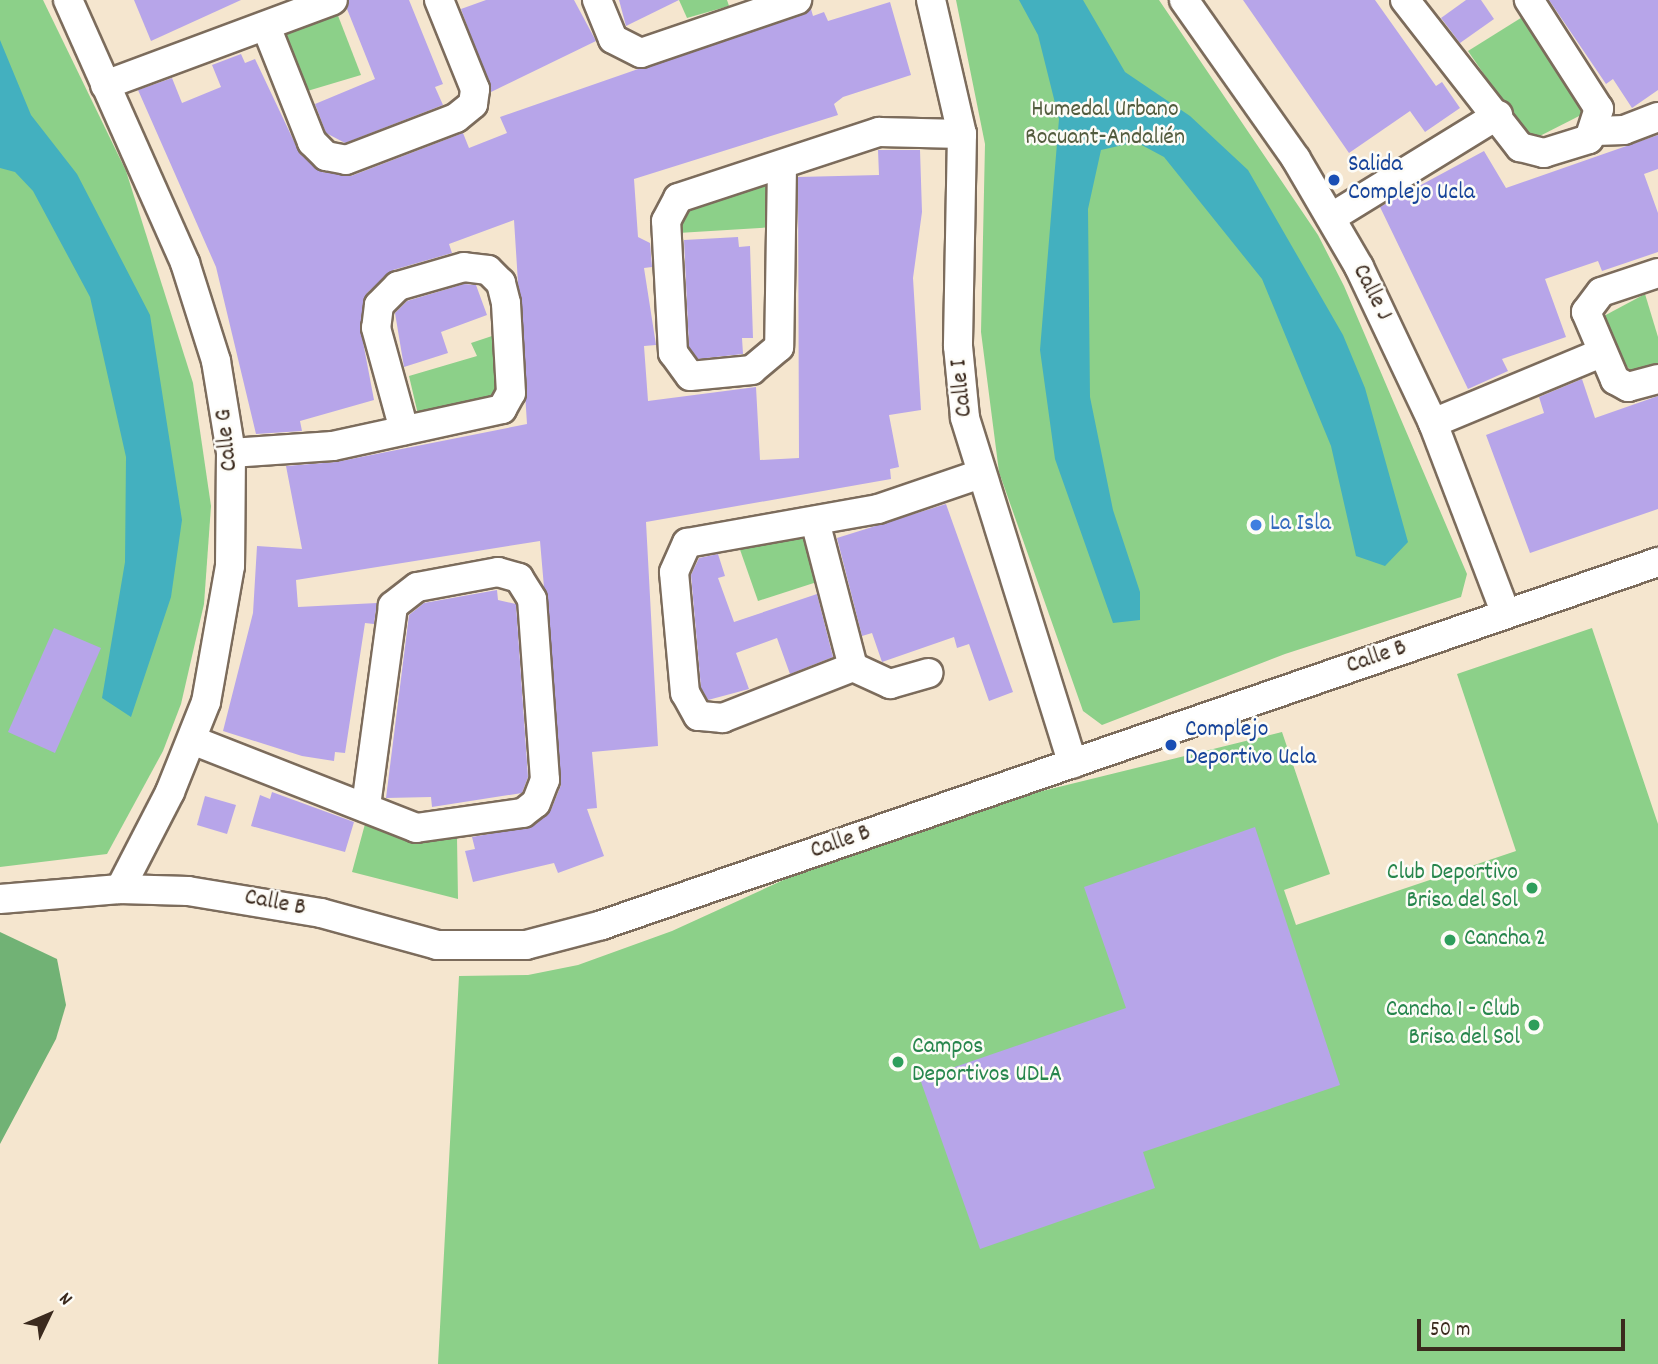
<!DOCTYPE html>
<html>
<head>
<meta charset="utf-8">
<style>
	body { margin:0 }
	#map { position:relative; width:1658px; height:1364px; overflow:hidden; background:#f5e6cf; font-family:Dekko,sans-serif }
	div>[style] { position:absolute }
	[style*='--x'] { left:calc(var(--x)*1px); top:calc(var(--y)*1px); width:calc(var(--w)*1px); rotate:calc(var(--a)*1deg) }
	.green>* { inset:0; background:#8cd089 }
	.forest>* { inset:0; background:#71b275 }
	.water>* { inset:0; background:#43b0bf }
	.building>* { inset:0; background:#b7a5e9 }
	.roads { filter:drop-shadow(2px 0 #7c6c5c) drop-shadow(-2px 0 #7c6c5c) drop-shadow(0 2px #7c6c5c) drop-shadow(0 -2px #7c6c5c) }
	.street>* { height:28px; margin:-14px; padding:0 14px; transform-origin:14px; border-radius:14px; background:#fff }
	.dots>* { width:19px; height:19px; translate:-50% -50%; box-sizing:border-box; border:4px solid #fdfcf7; border-radius:50% }
	span { translate:-50% -50%; white-space:nowrap; text-align:center; line-height:1.15; -webkit-text-stroke:5px #fdfcf7; paint-order:stroke }
	.park-label { font-size:24px; color:#535c3e }
	.transit-label { font-size:24px; color:#164399 }
	.left { translate:0 -50%; text-align:left }
	.street-label { font-size:24px; color:#3b2a1e }
	.shop-label { font-size:24px; color:#366cbe }
	.leisure-label { font-size:24px; color:#27864d }
	.right { translate:-100% -50%; text-align:right }
	.north { position:absolute; left:14px; top:1280px; width:70px; height:70px; -webkit-text-stroke:5px #fdfcf7; paint-order:stroke; rotate:46deg; font-size:19px; font-weight:700; line-height:28px; text-align:center; color:#3b2a1e }
	.north::after { content:''; display:block; margin:auto; width:24px; height:32px; background:#3b2a1e; clip-path:polygon(50% 0,100% 100%,50% 72%,0 100%) }
	.scale { position:absolute; left:1417px; top:1319px; width:208px; height:32px; box-sizing:border-box; border:4px solid #3b2a1e; border-top:0; padding-left:9px; font-size:21px; line-height:24px; white-space:nowrap; color:#3b2a1e; -webkit-text-stroke:5px #fdfcf7; paint-order:stroke }
</style>
</head>
<body>
<div id="map">
	<div class="green">
		<i style="clip-path:polygon(0 0,43px 0,126px 171px,193px 383px,211px 506px,204px 604px,181px 704px,163px 751px,107px 854px,0 867px)"></i>
		<i style="clip-path:polygon(679px 0,727px 0,729px 6px,687px 18px)"></i>
		<i style="clip-path:polygon(956px 0,1159px 0,1318px 235px,1344px 286px,1467px 574px,1461px 597px,1285px 654px,1102px 725px,1083px 711px,999px 472px,981px 332px,985px 144px)"></i>
		<i style="clip-path:polygon(337px 13px,361px 75px,304px 92px,279px 34px)"></i>
		<i style="clip-path:polygon(1524px 16px,1587px 112px,1530px 141px,1468px 51px)"></i>
		<i style="clip-path:polygon(771px 181px,775px 227px,678px 233px,683px 214px,695px 203px)"></i>
		<i style="clip-path:polygon(1645px 294px,1658px 337px,1658px 364px,1632px 371px,1610px 352px,1602px 317px)"></i>
		<i style="clip-path:polygon(501px 333px,496px 402px,420px 423px,409px 376px,477px 356px,471px 343px)"></i>
		<i style="clip-path:polygon(805px 537px,820px 581px,758px 601px,738px 544px)"></i>
		<i style="clip-path:polygon(1592px 628px,1658px 824px,1658px 1364px,438px 1364px,459px 976px,528px 975px,578px 965px,672px 931px,812px 867px,1002px 801px,1282px 732px,1330px 874px,1284px 890px,1296px 925px,1516px 851px,1457px 674px)"></i>
		<i style="clip-path:polygon(365px 824px,407px 841px,457px 837px,458px 899px,352px 872px)"></i>
	</div>
	<div class="forest">
		<i style="clip-path:polygon(0 932px,57px 959px,66px 1005px,56px 1039px,0 1144px)"></i>
	</div>
	<div class="water">
		<i style="clip-path:polygon(1019px 0,1083px 0,1125px 72px,1190px 116px,1248px 170px,1343px 335px,1365px 388px,1408px 542px,1385px 566px,1356px 556px,1331px 446px,1262px 279px,1164px 157px,1136px 142px,1101px 150px,1088px 209px,1090px 397px,1113px 510px,1140px 592px,1140px 620px,1113px 623px,1055px 459px,1040px 350px,1059px 119px,1038px 35px)"></i>
		<i style="clip-path:polygon(0 40px,31px 115px,77px 174px,150px 315px,182px 520px,171px 597px,131px 717px,102px 698px,125px 562px,126px 457px,90px 297px,33px 191px,15px 172px,0 168px)"></i>
	</div>
	<div class="building">
		<i style="clip-path:polygon(134px 0,241px 0,151px 41px)"></i>
		<i style="clip-path:polygon(349px 0,409px 0,443px 84px,435px 87px,443px 105px,345px 143px,326px 133px,315px 104px,375px 79px,347px 9px)"></i>
		<i style="clip-path:polygon(486px 0,574px 0,596px 41px,491px 92px,461px 9px)"></i>
		<i style="clip-path:polygon(619px 0,679px 0,626px 26px)"></i>
		<i style="clip-path:polygon(1243px 0,1375px 0,1436px 86px,1442px 82px,1460px 108px,1425px 132px,1410px 111px,1349px 153px)"></i>
		<i style="clip-path:polygon(1466px 0,1481px 0,1494px 19px,1460px 43px,1441px 18px)"></i>
		<i style="clip-path:polygon(1549px 0,1658px 0,1658px 90px,1632px 108px,1613px 79px,1606px 84px)"></i>
		<i style="clip-path:polygon(890px 2px,911px 75px,843px 97px,834px 104px,838px 115px,634px 179px,638px 237px,650px 243px,652px 267px,644px 268px,656px 345px,644px 346px,648px 401px,756px 387px,760px 460px,799px 458px,798px 177px,879px 175px,878px 150px,920px 150px,922px 212px,913px 278px,921px 410px,889px 415px,899px 467px,890px 469px,891px 479px,646px 522px,658px 746px,592px 752px,597px 808px,587px 809px,604px 856px,558px 873px,554px 863px,473px 882px,465px 851px,475px 849px,472px 837px,533px 826px,551px 810px,561px 785px,540px 541px,296px 580px,298px 607px,377px 603px,374px 624px,365px 623px,345px 753px,335px 752px,334px 761px,302px 756px,223px 731px,253px 613px,257px 546px,302px 549px,286px 466px,336px 462px,527px 424px,514px 220px,449px 244px,452px 253px,393px 270px,367px 293px,360px 326px,374px 400px,300px 421px,302px 431px,256px 434px,216px 267px,138px 90px,172px 78px,182px 103px,221px 87px,212px 65px,241px 54px,245px 63px,255px 59px,300px 154px,322px 172px,351px 176px,463px 133px,469px 148px,507px 133px,500px 117px,811px 9px,813px 16px,824px 12px,828px 21px)"></i>
		<i style="clip-path:polygon(1658px 135px,1658px 169px,1644px 174px,1658px 213px,1658px 252px,1602px 271px,1598px 261px,1545px 279px,1566px 337px,1502px 359px,1508px 371px,1468px 389px,1380px 207px,1484px 151px,1506px 188px)"></i>
		<i style="clip-path:polygon(738px 237px,739px 247px,750px 246px,753px 338px,742px 338px,743px 354px,698px 359px,689px 347px,684px 240px)"></i>
		<i style="clip-path:polygon(464px 284px,476px 285px,487px 315px,441px 332px,448px 353px,404px 367px,395px 313px,407px 301px)"></i>
		<i style="clip-path:polygon(1582px 379px,1595px 418px,1658px 396px,1658px 509px,1530px 553px,1486px 435px,1544px 413px,1539px 397px)"></i>
		<i style="clip-path:polygon(946px 504px,1013px 692px,989px 701px,969px 644px,957px 648px,954px 637px,882px 662px,872px 633px,862px 636px,837px 538px)"></i>
		<i style="clip-path:polygon(718px 554px,725px 576px,718px 578px,734px 622px,817px 594px,833px 657px,790px 674px,777px 638px,736px 653px,749px 689px,708px 700px,701px 688px,691px 575px,699px 558px)"></i>
		<i style="clip-path:polygon(497px 590px,498px 600px,516px 604px,528px 777px,522px 793px,432px 807px,431px 797px,386px 798px,409px 615px,424px 603px)"></i>
		<i style="clip-path:polygon(54px 628px,101px 648px,55px 753px,8px 732px)"></i>
		<i style="clip-path:polygon(272px 792px,354px 822px,345px 852px,251px 826px,260px 795px,270px 799px)"></i>
		<i style="clip-path:polygon(205px 796px,236px 805px,227px 834px,197px 825px)"></i>
		<i style="clip-path:polygon(1255px 827px,1340px 1085px,1143px 1152px,1155px 1188px,980px 1249px,920px 1079px,1126px 1008px,1084px 887px)"></i>
	</div>
	<div class="roads">
		<div class="street">
			<i style="--x:68;--y:0;--w:288;--a:66"></i>
			<i style="--x:185;--y:263;--w:103;--a:72.4"></i>
			<i style="--x:216;--y:361;--w:93;--a:80.7"></i>
			<i style="--x:231;--y:453;--w:113;--a:90.5"></i>
			<i style="--x:230;--y:566;--w:138;--a:100"></i>
			<i style="--x:206;--y:702;--w:97;--a:111.8"></i>
			<i style="--x:170;--y:792;--w:109;--a:117.3"></i>
			<i style="--x:597;--y:0;--w:42;--a:67.7"></i>
			<i style="--x:613;--y:39;--w:31;--a:27"></i>
			<i style="--x:641;--y:53;--w:165;--a:-18.8"></i>
			<i style="--x:931;--y:0;--w:138;--a:77"></i>
			<i style="--x:962;--y:134;--w:212;--a:91.1"></i>
			<i style="--x:958;--y:346;--w:72;--a:84.4"></i>
			<i style="--x:965;--y:418;--w:362;--a:72.7"></i>
			<i style="--x:1184;--y:0;--w:194;--a:54.8"></i>
			<i style="--x:1296;--y:159;--w:125;--a:59.7"></i>
			<i style="--x:1359;--y:267;--w:173;--a:64.6"></i>
			<i style="--x:1433;--y:423;--w:204;--a:69.1"></i>
			<i style="--x:1405;--y:0;--w:187;--a:52"></i>
			<i style="--x:1520;--y:147;--w:25;--a:14"></i>
			<i style="--x:1544;--y:153;--w:47;--a:-17.3"></i>
			<i style="--x:1589;--y:139;--w:32;--a:-72"></i>
			<i style="--x:1599;--y:109;--w:130;--a:-122.7"></i>
			<i style="--x:267;--y:29;--w:122;--a:68.3"></i>
			<i style="--x:312;--y:142;--w:20;--a:45"></i>
			<i style="--x:326;--y:156;--w:20;--a:11"></i>
			<i style="--x:346;--y:160;--w:118;--a:-20.9"></i>
			<i style="--x:456;--y:118;--w:22;--a:-39"></i>
			<i style="--x:473;--y:104;--w:15;--a:-82"></i>
			<i style="--x:475;--y:89;--w:96;--a:-112"></i>
			<i style="--x:105;--y:85;--w:243;--a:-20.4"></i>
			<i style="--x:1596;--y:131;--w:28;--a:-2"></i>
			<i style="--x:1624;--y:130;--w:36;--a:-21"></i>
			<i style="--x:782;--y:166;--w:181;--a:90.9"></i>
			<i style="--x:779;--y:347;--w:35;--a:140"></i>
			<i style="--x:752;--y:370;--w:62;--a:174.5"></i>
			<i style="--x:690;--y:376;--w:29;--a:-126"></i>
			<i style="--x:673;--y:353;--w:132;--a:-93"></i>
			<i style="--x:666;--y:221;--w:26;--a:-62"></i>
			<i style="--x:678;--y:198;--w:212;--a:-18.2"></i>
			<i style="--x:879;--y:132;--w:83;--a:1.4"></i>
			<i style="--x:1332;--y:217;--w:195;--a:-31.6"></i>
			<i style="--x:1658;--y:273;--w:60;--a:161.6"></i>
			<i style="--x:1601;--y:292;--w:25;--a:127"></i>
			<i style="--x:1586;--y:312;--w:74;--a:66.9"></i>
			<i style="--x:1615;--y:380;--w:15;--a:28"></i>
			<i style="--x:1628;--y:387;--w:31;--a:-15"></i>
			<i style="--x:1433;--y:423;--w:182;--a:-22.6"></i>
			<i style="--x:231;--y:453;--w:102;--a:-3.9"></i>
			<i style="--x:333;--y:446;--w:173;--a:-12.3"></i>
			<i style="--x:502;--y:409;--w:18;--a:-61"></i>
			<i style="--x:511;--y:393;--w:90;--a:-93.2"></i>
			<i style="--x:506;--y:303;--w:21;--a:-104"></i>
			<i style="--x:501;--y:283;--w:18;--a:-135"></i>
			<i style="--x:488;--y:270;--w:24;--a:-173"></i>
			<i style="--x:464;--y:267;--w:69;--a:163.9"></i>
			<i style="--x:398;--y:286;--w:27;--a:135"></i>
			<i style="--x:379;--y:305;--w:23;--a:97"></i>
			<i style="--x:376;--y:328;--w:106;--a:74.6"></i>
			<i style="--x:815;--y:521;--w:151;--a:75.4"></i>
			<i style="--x:853;--y:667;--w:140;--a:158.6"></i>
			<i style="--x:723;--y:718;--w:25;--a:-175"></i>
			<i style="--x:698;--y:716;--w:26;--a:-119"></i>
			<i style="--x:685;--y:693;--w:121;--a:-95.2"></i>
			<i style="--x:674;--y:572;--w:32;--a:-66"></i>
			<i style="--x:687;--y:543;--w:194;--a:-10.1"></i>
			<i style="--x:878;--y:509;--w:106;--a:-18.8"></i>
			<i style="--x:853;--y:667;--w:41;--a:24.7"></i>
			<i style="--x:890;--y:684;--w:40;--a:-16"></i>
			<i style="--x:192;--y:740;--w:241;--a:21.4"></i>
			<i style="--x:416;--y:828;--w:108;--a:-8"></i>
			<i style="--x:523;--y:813;--w:16;--a:-38"></i>
			<i style="--x:536;--y:803;--w:25;--a:-69"></i>
			<i style="--x:545;--y:780;--w:181;--a:-94.1"></i>
			<i style="--x:532;--y:599;--w:25;--a:-122"></i>
			<i style="--x:519;--y:578;--w:22;--a:-164"></i>
			<i style="--x:498;--y:572;--w:82;--a:169.5"></i>
			<i style="--x:417;--y:587;--w:31;--a:142"></i>
			<i style="--x:393;--y:606;--w:203;--a:97.7"></i>
			<i style="--x:0;--y:899;--w:120;--a:-4.8"></i>
			<i style="--x:120;--y:889;--w:68;--a:1.7"></i>
			<i style="--x:188;--y:891;--w:135;--a:9.4"></i>
			<i style="--x:321;--y:913;--w:120;--a:15.4"></i>
			<i style="--x:437;--y:945;--w:89;--a:0"></i>
			<i style="--x:526;--y:945;--w:79;--a:-14.7"></i>
			<i style="--x:602;--y:925;--w:1117;--a:-18.97"></i>
		</div>
	</div>
	<div class="dots">
		<i style="left:1334px;top:180px;background:#1a4fb4"></i>
		<i style="left:1256px;top:525px;background:#3f7fe0"></i>
		<i style="left:1171px;top:745px;background:#1a4fb4"></i>
		<i style="left:1532px;top:888px;background:#2e9e5b"></i>
		<i style="left:1450px;top:940px;background:#2e9e5b"></i>
		<i style="left:1534px;top:1025px;background:#2e9e5b"></i>
		<i style="left:898px;top:1062px;background:#2e9e5b"></i>
	</div>
	<div class="park-label">
		<span style="left:1105px;top:125px">Humedal Urbano<br>Rocuant-Andalién</span>
	</div>
	<div class="transit-label">
		<span class="left" style="left:1348px;top:180px">Salida<br>Complejo Ucla</span>
		<span class="left" style="left:1185px;top:745px">Complejo<br>Deportivo Ucla</span>
	</div>
	<div class="street-label">
		<span style="left:1371px;top:293px;rotate:63deg">Calle J</span>
		<span style="left:963px;top:388px;rotate:-96deg">Calle I</span>
		<span style="left:228px;top:440px;rotate:-96deg">Calle G</span>
		<span style="left:1377px;top:658px;rotate:-19deg">Calle B</span>
		<span style="left:841px;top:843px;rotate:-19deg">Calle B</span>
		<span style="left:275px;top:904px;rotate:11deg">Calle B</span>
	</div>
	<div class="shop-label">
		<span class="left" style="left:1270px;top:525px">La Isla</span>
	</div>
	<div class="leisure-label">
		<span class="right" style="left:1518px;top:888px">Club Deportivo<br>Brisa del Sol</span>
		<span class="left" style="left:1464px;top:940px">Cancha 2</span>
		<span class="right" style="left:1520px;top:1025px">Cancha 1 - Club<br>Brisa del Sol</span>
		<span class="left" style="left:912px;top:1062px">Campos<br>Deportivos UDLA</span>
	</div>
	<div class="north">N</div>
	<div class="scale">50 m</div>
</div>
</body>
</html>
